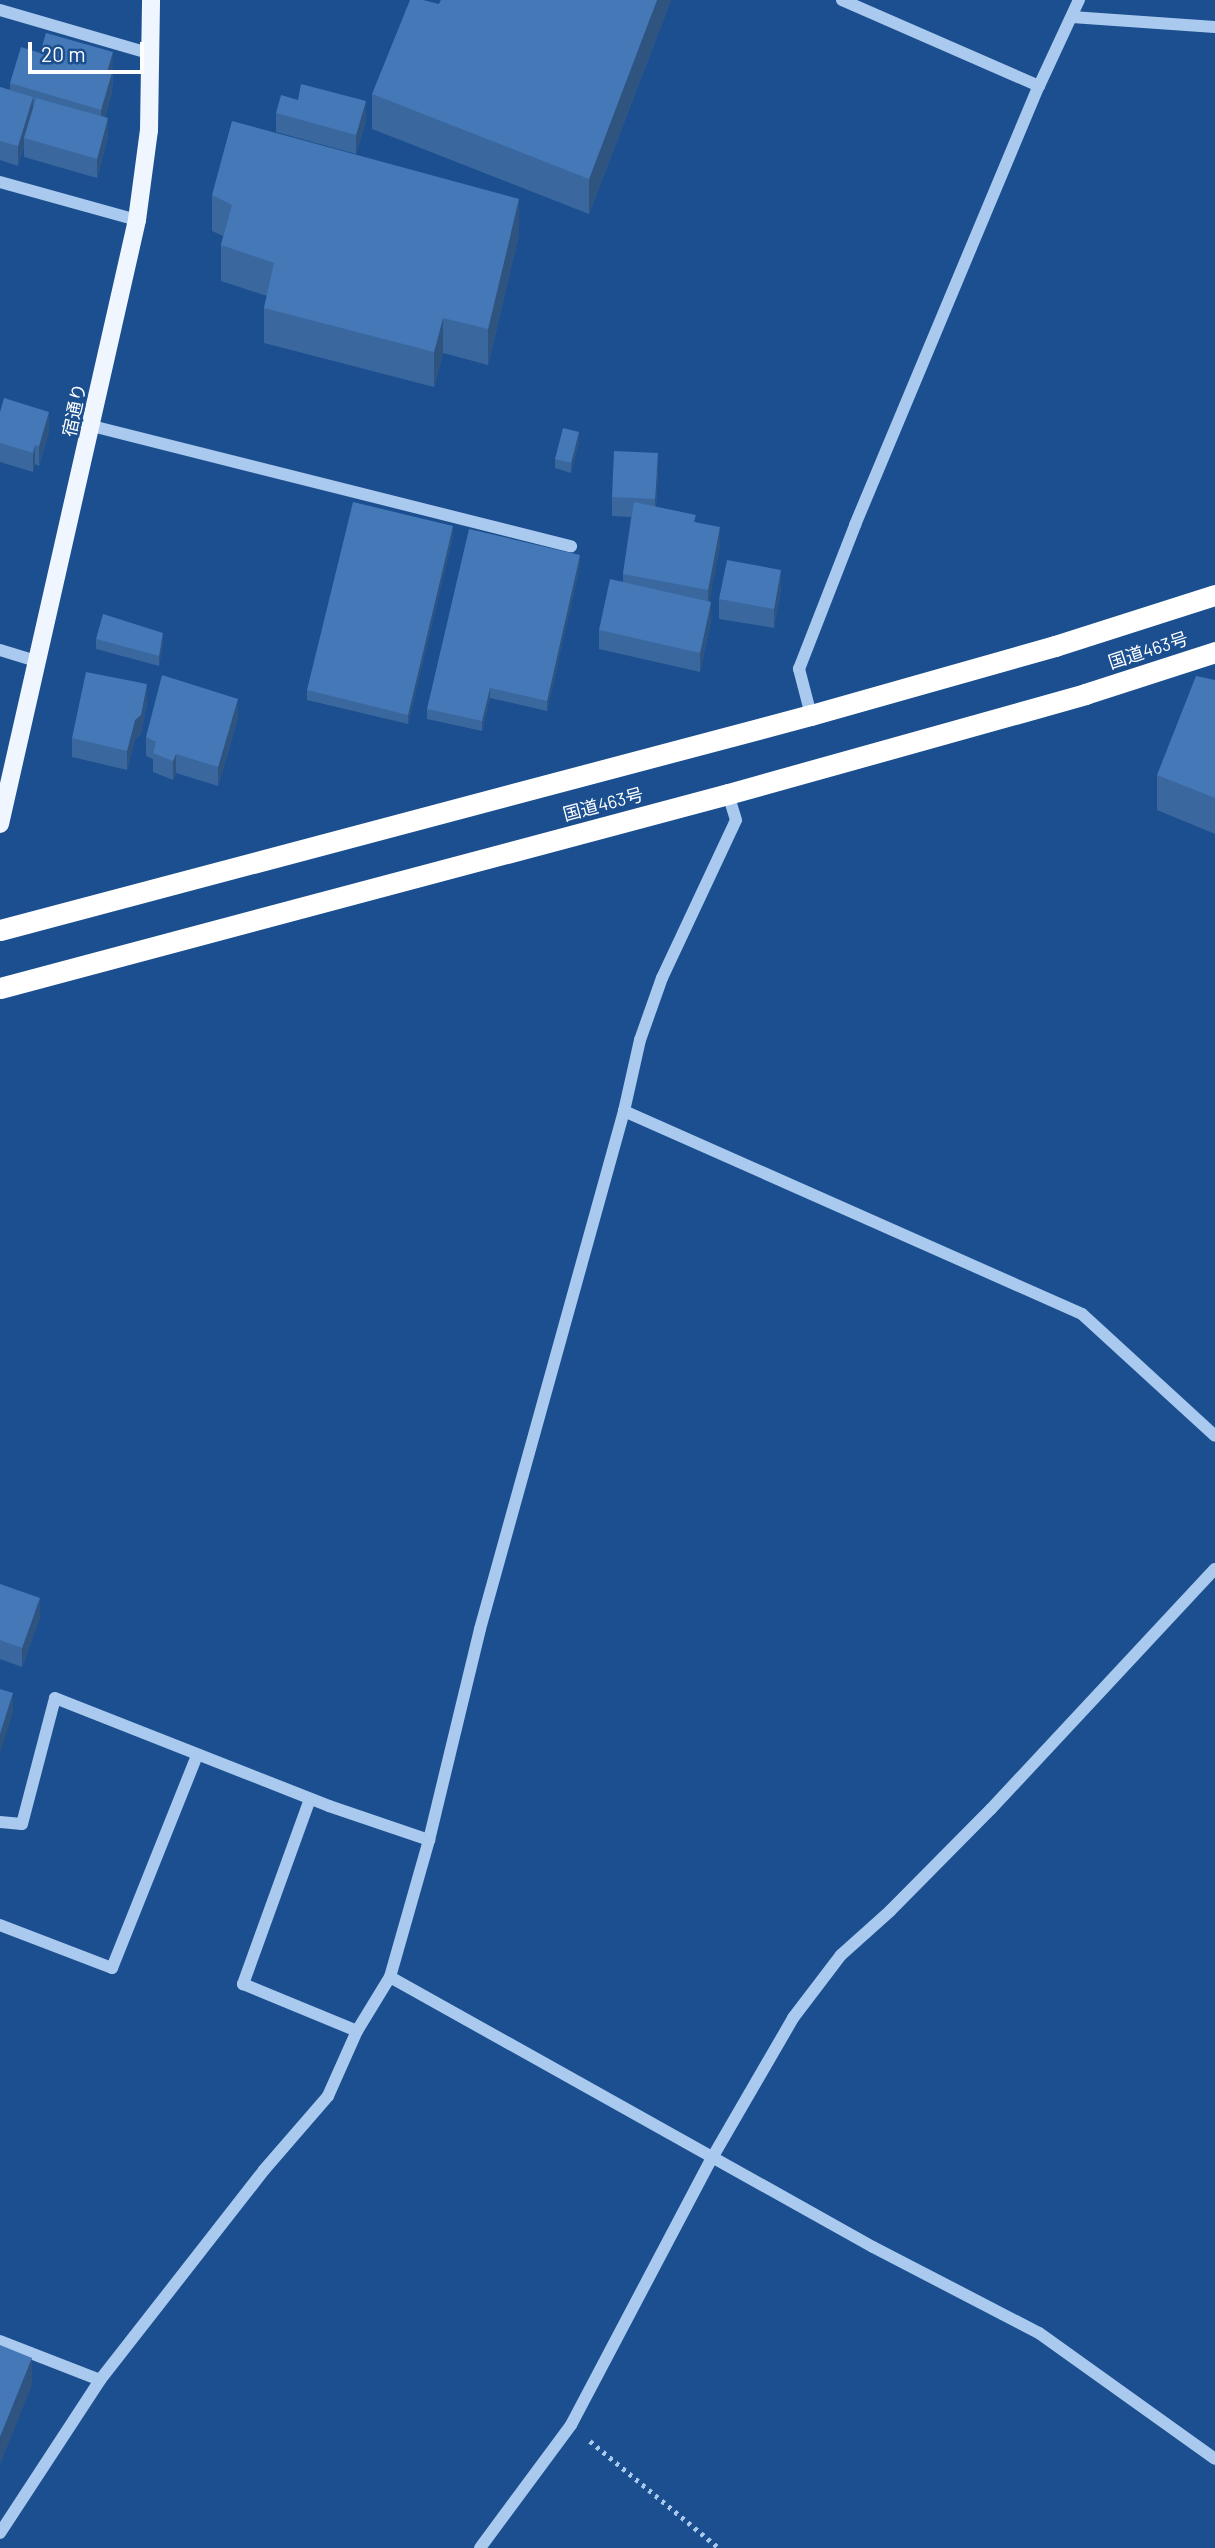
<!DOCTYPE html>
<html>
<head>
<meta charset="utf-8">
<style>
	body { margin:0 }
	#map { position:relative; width:1215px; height:2548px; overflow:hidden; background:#1b4f8f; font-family:Barlow,"Noto Sans JP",sans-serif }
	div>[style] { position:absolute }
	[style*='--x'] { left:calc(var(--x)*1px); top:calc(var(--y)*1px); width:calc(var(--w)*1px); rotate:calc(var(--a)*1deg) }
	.path>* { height:4.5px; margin-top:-2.25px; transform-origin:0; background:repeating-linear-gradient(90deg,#a9c9ee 0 3.5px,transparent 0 8.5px) }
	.minor>* { height:12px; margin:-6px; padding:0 6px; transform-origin:6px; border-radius:6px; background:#a9c9ee }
	.major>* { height:18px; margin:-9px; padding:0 9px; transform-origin:9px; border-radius:9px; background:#f0f6ff }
	.highway>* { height:21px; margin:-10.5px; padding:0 10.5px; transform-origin:10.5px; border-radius:10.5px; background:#fff }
	.wall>* { inset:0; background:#3a679d }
	.shaded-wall>* { inset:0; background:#305480 }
	.building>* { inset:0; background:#4478b7 }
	span { translate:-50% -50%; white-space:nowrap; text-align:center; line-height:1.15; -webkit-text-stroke:5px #1b4f8f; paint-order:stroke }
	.street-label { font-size:18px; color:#fff }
	.scale { position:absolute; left:28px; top:42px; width:116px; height:32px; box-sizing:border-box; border:4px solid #fff; border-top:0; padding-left:9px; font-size:21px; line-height:24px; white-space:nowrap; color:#fff; -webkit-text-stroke:5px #1b4f8f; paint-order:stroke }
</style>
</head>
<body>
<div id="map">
	<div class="path">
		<i style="--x:590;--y:2441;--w:168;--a:39.7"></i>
	</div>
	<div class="minor">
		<i style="--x:842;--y:0;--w:215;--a:23.6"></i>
		<i style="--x:0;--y:10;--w:157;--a:16.2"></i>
		<i style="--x:1072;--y:17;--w:143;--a:4"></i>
		<i style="--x:0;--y:182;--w:142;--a:15.5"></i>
		<i style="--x:92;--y:426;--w:494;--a:14.1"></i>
		<i style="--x:0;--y:650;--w:41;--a:17.1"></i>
		<i style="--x:811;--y:715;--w:48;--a:-104.6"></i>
		<i style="--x:799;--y:669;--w:155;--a:-68.7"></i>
		<i style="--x:855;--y:525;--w:476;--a:-67.3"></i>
		<i style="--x:1039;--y:86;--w:95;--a:-65.1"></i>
		<i style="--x:624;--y:1111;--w:501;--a:23.9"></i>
		<i style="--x:1082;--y:1314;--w:180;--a:42.5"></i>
		<i style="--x:310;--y:1799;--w:197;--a:109.9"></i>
		<i style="--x:243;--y:1984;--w:123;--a:22.4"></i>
		<i style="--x:0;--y:1822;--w:22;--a:5"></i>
		<i style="--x:22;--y:1824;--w:130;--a:-75.3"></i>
		<i style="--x:55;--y:1698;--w:295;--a:21.5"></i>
		<i style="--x:329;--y:1806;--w:106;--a:18.8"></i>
		<i style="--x:0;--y:1925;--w:120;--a:21"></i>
		<i style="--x:112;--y:1968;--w:229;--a:-68.2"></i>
		<i style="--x:390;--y:1977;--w:553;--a:29.21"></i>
		<i style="--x:873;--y:2247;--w:187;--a:27.4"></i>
		<i style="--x:1039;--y:2333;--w:216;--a:35.6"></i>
		<i style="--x:0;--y:2341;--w:107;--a:21.3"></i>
		<i style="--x:0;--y:2533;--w:183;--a:-56.8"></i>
		<i style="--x:100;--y:2380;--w:266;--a:-52"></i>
		<i style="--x:264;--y:2170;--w:98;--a:-49.1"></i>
		<i style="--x:328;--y:2096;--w:71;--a:-66"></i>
		<i style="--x:357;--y:2031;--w:63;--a:-58.6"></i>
		<i style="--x:390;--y:1977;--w:142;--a:-74.1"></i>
		<i style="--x:429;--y:1840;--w:217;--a:-76.4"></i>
		<i style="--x:480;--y:1629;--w:538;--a:-74.46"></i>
		<i style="--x:624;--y:1111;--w:73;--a:-77.3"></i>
		<i style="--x:640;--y:1040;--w:66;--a:-70.5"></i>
		<i style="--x:662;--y:978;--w:174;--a:-64.9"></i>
		<i style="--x:736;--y:820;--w:27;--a:-107"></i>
		<i style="--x:480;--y:2548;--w:153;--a:-53.5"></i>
		<i style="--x:571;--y:2425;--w:302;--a:-62.2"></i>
		<i style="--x:712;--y:2158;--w:162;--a:-59.9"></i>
		<i style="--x:793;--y:2018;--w:79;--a:-52.7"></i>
		<i style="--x:841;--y:1955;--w:66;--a:-41.9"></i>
		<i style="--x:890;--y:1911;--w:144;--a:-45.3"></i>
		<i style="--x:991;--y:1809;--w:328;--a:-47"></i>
	</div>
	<div class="major">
		<i style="--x:0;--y:824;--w:619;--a:-77.22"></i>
		<i style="--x:137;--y:220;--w:91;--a:-82.4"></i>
		<i style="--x:149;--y:130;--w:130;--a:-89.1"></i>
	</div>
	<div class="highway">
		<i style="--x:0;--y:930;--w:839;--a:-14.85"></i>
		<i style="--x:811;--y:715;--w:254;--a:-15.8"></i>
		<i style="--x:1055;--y:646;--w:168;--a:-17.7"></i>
		<i style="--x:0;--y:988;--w:753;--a:-14.92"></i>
		<i style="--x:728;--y:794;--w:371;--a:-15.6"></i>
		<i style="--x:1085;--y:694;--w:137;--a:-17.9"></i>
	</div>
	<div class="wall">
		<i style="clip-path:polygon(441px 0,671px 0,589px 214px,372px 129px,372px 94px,439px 4px)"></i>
		<i style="clip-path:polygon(113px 71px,112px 93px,105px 117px,108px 137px,97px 178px,24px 157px,24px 145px,18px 166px,0 160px,0 87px,10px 90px,10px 83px)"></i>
		<i style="clip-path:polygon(276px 113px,366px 120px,356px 154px,276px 132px)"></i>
		<i style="clip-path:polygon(212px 195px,519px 234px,488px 365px,443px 353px,434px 387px,264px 343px,264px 308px,267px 296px,221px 281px,221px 245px,223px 236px,212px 231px)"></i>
		<i style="clip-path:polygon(0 412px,49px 431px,39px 466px,35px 464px,33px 472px,0 462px)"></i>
		<i style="clip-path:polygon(579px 442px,571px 473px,555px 468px,555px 459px)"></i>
		<i style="clip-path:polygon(658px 472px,656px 507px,696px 522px,720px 546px,709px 602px,711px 621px,700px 672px,599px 649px,599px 630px,623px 582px,623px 574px,631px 517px,612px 516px,612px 497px)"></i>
		<i style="clip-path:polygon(453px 536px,408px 724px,307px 700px,307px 690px)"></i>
		<i style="clip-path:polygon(580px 565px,547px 711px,490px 698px,482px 731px,427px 719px,427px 709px)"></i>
		<i style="clip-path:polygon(781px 589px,774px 628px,719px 619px,719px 599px)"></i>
		<i style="clip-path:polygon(96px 639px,163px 643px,159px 666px,96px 649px)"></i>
		<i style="clip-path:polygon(1215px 680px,1215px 834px,1157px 810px,1157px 775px)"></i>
		<i style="clip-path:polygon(147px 703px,141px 734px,135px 739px,127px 770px,72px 757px,72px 738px)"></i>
		<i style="clip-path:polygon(238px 718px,218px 786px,176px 773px,173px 780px,153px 772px,153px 759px,146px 756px,146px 737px)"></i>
		<i style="clip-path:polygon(0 1584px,40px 1617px,22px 1667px,0 1659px)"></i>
	</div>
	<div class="shaded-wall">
		<i style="clip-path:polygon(657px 0,671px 0,589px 214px,589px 179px)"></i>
		<i style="clip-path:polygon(113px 52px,112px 93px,101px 129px,101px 110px,107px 72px)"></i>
		<i style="clip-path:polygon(33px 97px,33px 116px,24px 138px,24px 145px,18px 166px,18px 146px)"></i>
		<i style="clip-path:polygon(366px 101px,366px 120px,356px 154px,356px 135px)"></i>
		<i style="clip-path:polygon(108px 118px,108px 137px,97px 178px,97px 159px)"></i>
		<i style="clip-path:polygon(519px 199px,519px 234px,488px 365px,488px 329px)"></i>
		<i style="clip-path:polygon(443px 318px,443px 353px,434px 387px,434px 352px)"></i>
		<i style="clip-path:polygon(49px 412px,49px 431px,39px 466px,39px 446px)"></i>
		<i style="clip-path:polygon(579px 432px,579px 442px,571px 473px,571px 463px)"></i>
		<i style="clip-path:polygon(35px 445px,35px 464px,33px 472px,33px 453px)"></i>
		<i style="clip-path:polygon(658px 453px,658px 472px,655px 518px,655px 499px)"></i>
		<i style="clip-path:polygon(453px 526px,453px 536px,408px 724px,408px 715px)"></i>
		<i style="clip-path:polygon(720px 527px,720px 546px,708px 609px,708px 590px)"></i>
		<i style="clip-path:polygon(580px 555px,580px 565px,547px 711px,547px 701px)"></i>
		<i style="clip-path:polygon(781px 570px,781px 589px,774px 628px,774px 609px)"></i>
		<i style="clip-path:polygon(711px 602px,711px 621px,700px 672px,700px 653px)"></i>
		<i style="clip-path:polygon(163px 633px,163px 643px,159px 666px,159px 656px)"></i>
		<i style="clip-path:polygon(147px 684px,147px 703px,141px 734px,135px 739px,127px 770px,127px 751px,135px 720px)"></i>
		<i style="clip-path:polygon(490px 688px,490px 698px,482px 731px,482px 721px)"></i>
		<i style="clip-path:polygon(238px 699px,238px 718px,218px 786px,218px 767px)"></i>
		<i style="clip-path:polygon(176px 754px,176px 773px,173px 780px,173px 761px)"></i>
		<i style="clip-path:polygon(40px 1598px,40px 1617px,22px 1667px,22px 1648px)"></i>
		<i style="clip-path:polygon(13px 1693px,13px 1712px,0 1753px,0 1734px)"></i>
		<i style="clip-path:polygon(32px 2358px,32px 2385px,0 2465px,0 2437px)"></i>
	</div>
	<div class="building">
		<i style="clip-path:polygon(410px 0,423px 0,439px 4px,441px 0,657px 0,589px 179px,372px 94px)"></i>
		<i style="clip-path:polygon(46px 33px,113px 52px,107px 72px,112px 73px,101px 110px,10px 83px,21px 47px,40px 53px)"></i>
		<i style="clip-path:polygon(301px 84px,366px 101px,356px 135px,276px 113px,281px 95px,298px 100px)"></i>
		<i style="clip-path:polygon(0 87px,33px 97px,18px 146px,0 141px)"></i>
		<i style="clip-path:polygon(36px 98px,108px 118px,97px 159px,24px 138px)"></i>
		<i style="clip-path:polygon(232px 121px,519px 199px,488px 329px,443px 318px,434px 352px,264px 308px,274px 263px,221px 245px,232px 205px,212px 195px)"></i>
		<i style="clip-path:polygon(4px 398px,49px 412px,39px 446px,35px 445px,33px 453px,0 443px,0 412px)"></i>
		<i style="clip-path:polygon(563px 428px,579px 432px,571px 463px,555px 459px)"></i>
		<i style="clip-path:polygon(614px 451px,658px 453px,655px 499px,612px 497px)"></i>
		<i style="clip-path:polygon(353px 502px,453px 526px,408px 715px,307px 690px)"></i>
		<i style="clip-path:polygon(634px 502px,696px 515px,694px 522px,720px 527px,708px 590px,623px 574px)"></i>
		<i style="clip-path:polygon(469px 529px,580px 555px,547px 701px,490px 688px,482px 721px,427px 709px)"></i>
		<i style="clip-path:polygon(727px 560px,781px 570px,774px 609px,719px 599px)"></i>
		<i style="clip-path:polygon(610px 579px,711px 602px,700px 653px,599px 630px)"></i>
		<i style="clip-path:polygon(103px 614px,163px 633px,159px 656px,96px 639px)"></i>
		<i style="clip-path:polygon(86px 672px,147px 684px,141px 715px,135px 720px,127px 751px,72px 738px)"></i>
		<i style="clip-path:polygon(162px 675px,238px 699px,218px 767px,176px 754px,173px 761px,153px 753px,156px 742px,146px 737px)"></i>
		<i style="clip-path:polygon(1196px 676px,1215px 680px,1215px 798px,1157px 775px)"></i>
		<i style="clip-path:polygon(0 1584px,40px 1598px,22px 1648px,0 1640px)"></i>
		<i style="clip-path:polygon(0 1689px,13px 1693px,0 1734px)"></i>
		<i style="clip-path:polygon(0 2345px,32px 2358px,0 2437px)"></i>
	</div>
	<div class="street-label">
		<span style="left:74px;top:410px;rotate:-78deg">宿通り</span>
		<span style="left:1148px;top:650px;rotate:-18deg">国道463号</span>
		<span style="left:603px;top:804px;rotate:-15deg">国道463号</span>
	</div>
	<div class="scale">20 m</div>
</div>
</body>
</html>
